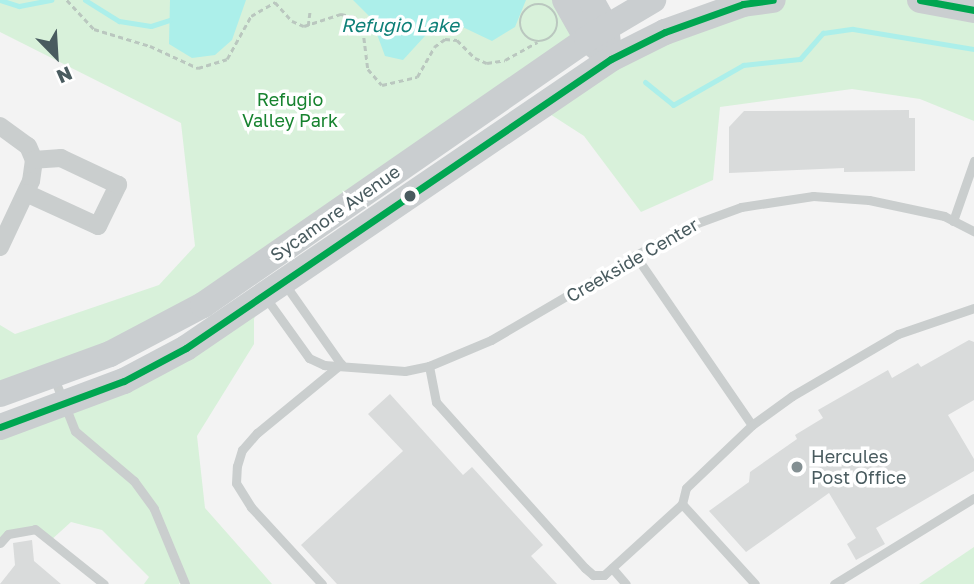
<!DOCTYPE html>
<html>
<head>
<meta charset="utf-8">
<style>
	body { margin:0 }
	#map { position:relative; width:974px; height:584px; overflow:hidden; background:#f3f3f3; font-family:"Golos Text",sans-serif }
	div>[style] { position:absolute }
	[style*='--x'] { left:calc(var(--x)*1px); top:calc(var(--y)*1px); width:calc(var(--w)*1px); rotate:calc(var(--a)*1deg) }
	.green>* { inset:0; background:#d8f1da }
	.water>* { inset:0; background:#acefea }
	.stream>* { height:5px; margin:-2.5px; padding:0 2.5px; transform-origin:2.5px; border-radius:2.5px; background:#acefea }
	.building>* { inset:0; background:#d9dbdb }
	.path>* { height:2.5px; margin-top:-1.25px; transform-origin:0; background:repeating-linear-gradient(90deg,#bac7bf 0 5px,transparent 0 8.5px) }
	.path>.ring { margin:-1.25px; padding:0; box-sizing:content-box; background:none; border:2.5px solid #bac7bf; border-radius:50% }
	.lane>* { height:9px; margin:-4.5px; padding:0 4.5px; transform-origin:4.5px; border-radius:4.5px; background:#cacece }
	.street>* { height:18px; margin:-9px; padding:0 9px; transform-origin:9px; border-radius:9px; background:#cacece }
	.secondary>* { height:26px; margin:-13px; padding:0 13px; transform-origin:13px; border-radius:13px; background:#caced0 }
	.bus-1>* { height:7px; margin:-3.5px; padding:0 3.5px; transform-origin:3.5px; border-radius:3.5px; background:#00a651 }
	.dots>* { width:19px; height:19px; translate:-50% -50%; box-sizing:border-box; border:4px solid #fff; border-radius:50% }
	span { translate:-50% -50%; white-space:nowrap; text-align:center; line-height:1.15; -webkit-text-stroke:7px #fff; paint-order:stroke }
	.park-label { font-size:18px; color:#17832f }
	.street-label { font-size:18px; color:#495b5f }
	.poi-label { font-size:18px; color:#495b5f }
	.left { translate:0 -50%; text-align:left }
	.water-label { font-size:19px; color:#0e8078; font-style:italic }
	.north { position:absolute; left:21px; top:21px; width:70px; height:70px; -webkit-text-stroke:5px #fff; paint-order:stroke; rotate:156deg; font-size:19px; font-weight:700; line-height:28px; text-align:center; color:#495b5f }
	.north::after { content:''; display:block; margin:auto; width:24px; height:32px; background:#495b5f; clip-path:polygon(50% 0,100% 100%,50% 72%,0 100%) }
</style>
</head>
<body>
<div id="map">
	<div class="green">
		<i style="clip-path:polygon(0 0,565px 0,587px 39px,256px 268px,0 394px,0 325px,15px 334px,159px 285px,195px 246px,181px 123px,0 32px)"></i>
		<i style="clip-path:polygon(773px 0,920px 0,974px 10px,974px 121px,920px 99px,852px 89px,720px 107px,713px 180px,641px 212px,584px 136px,539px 107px,582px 79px)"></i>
		<i style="clip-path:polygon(265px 297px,254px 319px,254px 344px,197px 436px,205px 508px,272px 584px,185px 584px,182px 580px,179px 584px,144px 584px,149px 577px,102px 530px,71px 522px,50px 541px,35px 529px,8px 534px,0 543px,0 427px,28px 419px)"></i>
		<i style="clip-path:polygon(974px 547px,974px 584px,919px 584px)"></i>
	</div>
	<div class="water">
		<i style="clip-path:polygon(170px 0,246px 0,232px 40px,215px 55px,192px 58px,169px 44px)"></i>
		<i style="clip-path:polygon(353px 0,526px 0,515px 27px,492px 41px,450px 21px,435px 25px,403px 60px,385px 56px,371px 18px)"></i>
	</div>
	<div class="stream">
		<i style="--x:0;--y:0;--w:20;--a:18"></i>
		<i style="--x:19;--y:6;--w:33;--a:-11"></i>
		<i style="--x:85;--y:0;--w:40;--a:32"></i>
		<i style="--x:119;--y:21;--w:32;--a:9"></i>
		<i style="--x:151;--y:26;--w:19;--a:-18"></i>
		<i style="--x:645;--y:82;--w:36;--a:39"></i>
		<i style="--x:673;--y:105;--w:81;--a:-29.7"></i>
		<i style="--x:743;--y:65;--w:57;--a:-6"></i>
		<i style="--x:800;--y:59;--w:35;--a:-49"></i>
		<i style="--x:823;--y:33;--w:30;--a:-8"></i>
		<i style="--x:853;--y:29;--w:123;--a:9.4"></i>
	</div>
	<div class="building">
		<i style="clip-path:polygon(909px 110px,909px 118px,915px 118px,915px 171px,844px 172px,844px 168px,729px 173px,729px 127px,744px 111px)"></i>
		<i style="clip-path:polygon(969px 340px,974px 342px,974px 400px,948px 415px,974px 459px,974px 471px,876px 528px,885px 544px,856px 560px,847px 544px,856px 538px,829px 493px,746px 552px,709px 511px,749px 482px,750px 472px,797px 439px,795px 435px,823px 418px,818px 410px,888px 370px,892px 378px,918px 363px,921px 367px)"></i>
		<i style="clip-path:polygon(390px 394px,463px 475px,472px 467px,543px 545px,531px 556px,557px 584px,337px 584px,301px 545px,403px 451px,368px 414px)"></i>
		<i style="clip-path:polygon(32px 540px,34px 561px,61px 584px,0 584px,15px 565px,13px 543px)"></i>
	</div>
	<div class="path">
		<i style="--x:67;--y:0;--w:40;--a:47"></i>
		<i style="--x:94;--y:29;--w:59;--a:16.9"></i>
		<i style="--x:150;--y:46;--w:53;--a:24.6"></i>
		<i style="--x:198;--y:68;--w:30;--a:-17"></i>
		<i style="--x:227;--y:59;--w:49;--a:-60.8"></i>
		<i style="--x:251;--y:16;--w:28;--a:-30"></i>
		<i style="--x:275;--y:2;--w:25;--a:48"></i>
		<i style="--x:292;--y:21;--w:13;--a:23"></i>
		<i style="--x:304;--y:26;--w:39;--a:-18"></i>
		<i style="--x:341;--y:14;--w:14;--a:12"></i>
		<i style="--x:355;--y:17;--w:14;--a:56"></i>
		<i style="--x:363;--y:29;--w:40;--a:82.9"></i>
		<i style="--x:368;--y:69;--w:21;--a:49"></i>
		<i style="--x:382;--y:85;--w:36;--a:-13"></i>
		<i style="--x:417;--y:77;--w:34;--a:-60"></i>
		<i style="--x:434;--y:47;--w:14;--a:-36"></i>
		<i style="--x:445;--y:39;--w:12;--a:5"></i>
		<i style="--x:457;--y:40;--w:25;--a:45"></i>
		<i style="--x:475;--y:58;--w:13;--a:23"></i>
		<i style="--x:487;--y:63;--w:18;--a:-9"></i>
		<i style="--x:505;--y:60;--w:37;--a:-29"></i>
		<i class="ring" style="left:520px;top:4px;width:35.5px;height:35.5px"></i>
		<i style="--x:308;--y:26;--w:16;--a:-83"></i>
	</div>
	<div class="lane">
		<i style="--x:953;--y:221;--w:64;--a:-70.7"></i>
		<i style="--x:635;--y:255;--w:206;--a:55.5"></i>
		<i style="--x:284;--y:283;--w:99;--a:54.9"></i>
		<i style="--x:266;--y:298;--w:74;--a:54.4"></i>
		<i style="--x:309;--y:358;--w:17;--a:25"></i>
		<i style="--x:324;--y:365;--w:81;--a:4.2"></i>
		<i style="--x:405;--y:371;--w:25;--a:-12"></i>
		<i style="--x:429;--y:366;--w:67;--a:-22.8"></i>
		<i style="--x:491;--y:340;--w:220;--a:-30.3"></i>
		<i style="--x:681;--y:229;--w:64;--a:-20.1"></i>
		<i style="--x:741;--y:207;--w:73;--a:-8.7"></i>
		<i style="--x:813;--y:196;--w:56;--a:4.1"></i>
		<i style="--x:869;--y:200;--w:77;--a:12"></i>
		<i style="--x:944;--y:216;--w:34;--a:27"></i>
		<i style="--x:429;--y:366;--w:37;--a:79"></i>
		<i style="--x:436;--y:402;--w:223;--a:48.1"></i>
		<i style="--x:585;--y:568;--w:11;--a:41"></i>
		<i style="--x:593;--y:575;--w:11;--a:0"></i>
		<i style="--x:604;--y:575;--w:105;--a:-42.3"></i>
		<i style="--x:682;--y:504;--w:16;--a:-76"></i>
		<i style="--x:686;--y:488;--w:91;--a:-43.7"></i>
		<i style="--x:752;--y:425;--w:49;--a:-35.9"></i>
		<i style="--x:792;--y:396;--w:123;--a:-30.3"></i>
		<i style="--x:898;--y:334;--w:80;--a:-18.9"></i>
		<i style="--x:54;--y:378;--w:57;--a:68.4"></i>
		<i style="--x:75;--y:431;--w:77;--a:40.3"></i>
		<i style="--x:134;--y:481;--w:34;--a:54"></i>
		<i style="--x:154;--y:509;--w:81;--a:67.5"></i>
		<i style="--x:682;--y:504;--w:108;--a:47.6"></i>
		<i style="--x:0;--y:543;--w:12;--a:-48"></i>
		<i style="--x:8;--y:534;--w:27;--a:-10"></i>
		<i style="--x:35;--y:529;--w:88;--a:38.6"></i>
		<i style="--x:612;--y:568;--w:21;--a:49"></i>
		<i style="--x:322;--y:584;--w:105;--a:-132.7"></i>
		<i style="--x:251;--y:507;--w:28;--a:-122"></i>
		<i style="--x:236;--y:483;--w:17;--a:-87"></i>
		<i style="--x:237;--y:466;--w:17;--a:-73"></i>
		<i style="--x:242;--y:450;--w:23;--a:-49"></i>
		<i style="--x:257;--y:433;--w:109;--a:-39.4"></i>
		<i style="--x:834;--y:584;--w:164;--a:-31.6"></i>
	</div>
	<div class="street">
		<i style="--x:0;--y:126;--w:34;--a:36"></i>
		<i style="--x:28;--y:146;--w:15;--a:67"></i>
		<i style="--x:34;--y:160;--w:21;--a:98"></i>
		<i style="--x:31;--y:181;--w:73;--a:115.2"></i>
		<i style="--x:26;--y:193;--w:79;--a:24.6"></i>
		<i style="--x:98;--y:226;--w:46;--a:-64"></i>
		<i style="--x:118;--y:185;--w:63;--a:-154.7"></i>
		<i style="--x:61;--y:158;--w:27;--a:176"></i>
	</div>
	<div class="secondary">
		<i style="--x:565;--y:0;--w:45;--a:60.6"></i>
		<i style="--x:587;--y:39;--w:16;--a:40"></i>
		<i style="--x:591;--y:0;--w:31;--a:61"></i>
		<i style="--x:606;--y:27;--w:17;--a:83"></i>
		<i style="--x:920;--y:0;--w:55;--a:10.5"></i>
		<i style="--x:0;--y:394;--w:117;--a:-20"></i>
		<i style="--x:110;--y:354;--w:105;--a:-27.8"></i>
		<i style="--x:203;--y:305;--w:467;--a:-34.7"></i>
		<i style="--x:587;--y:39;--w:77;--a:-30.6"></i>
		<i style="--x:0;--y:427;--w:132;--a:-20.4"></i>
		<i style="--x:124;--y:381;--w:70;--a:-28"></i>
		<i style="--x:186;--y:348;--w:514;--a:-34.22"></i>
		<i style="--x:611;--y:59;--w:60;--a:-26.6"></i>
		<i style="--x:665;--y:32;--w:83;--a:-19.7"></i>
		<i style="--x:743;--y:4;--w:30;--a:-8"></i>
	</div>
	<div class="bus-1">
		<i style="--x:920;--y:0;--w:55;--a:10.5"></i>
		<i style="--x:0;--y:427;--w:132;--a:-20.4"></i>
		<i style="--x:124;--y:381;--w:70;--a:-28"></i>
		<i style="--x:186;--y:348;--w:514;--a:-34.22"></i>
		<i style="--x:611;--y:59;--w:60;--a:-26.6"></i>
		<i style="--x:665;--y:32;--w:83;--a:-19.7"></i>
		<i style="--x:743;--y:4;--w:30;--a:-8"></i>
	</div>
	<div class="dots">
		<i style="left:410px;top:196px;background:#495b5f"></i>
		<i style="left:797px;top:467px;background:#849093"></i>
	</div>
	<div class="park-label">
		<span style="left:290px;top:110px">Refugio<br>Valley Park</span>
	</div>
	<div class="street-label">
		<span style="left:335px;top:213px;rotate:-35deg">Sycamore Avenue</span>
		<span style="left:632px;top:260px;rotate:-30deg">Creekside Center</span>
	</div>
	<div class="poi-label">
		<span class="left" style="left:811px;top:467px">Hercules<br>Post Office</span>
	</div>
	<div class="water-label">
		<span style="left:400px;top:25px">Refugio Lake</span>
	</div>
	<div class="north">N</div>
</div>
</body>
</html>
